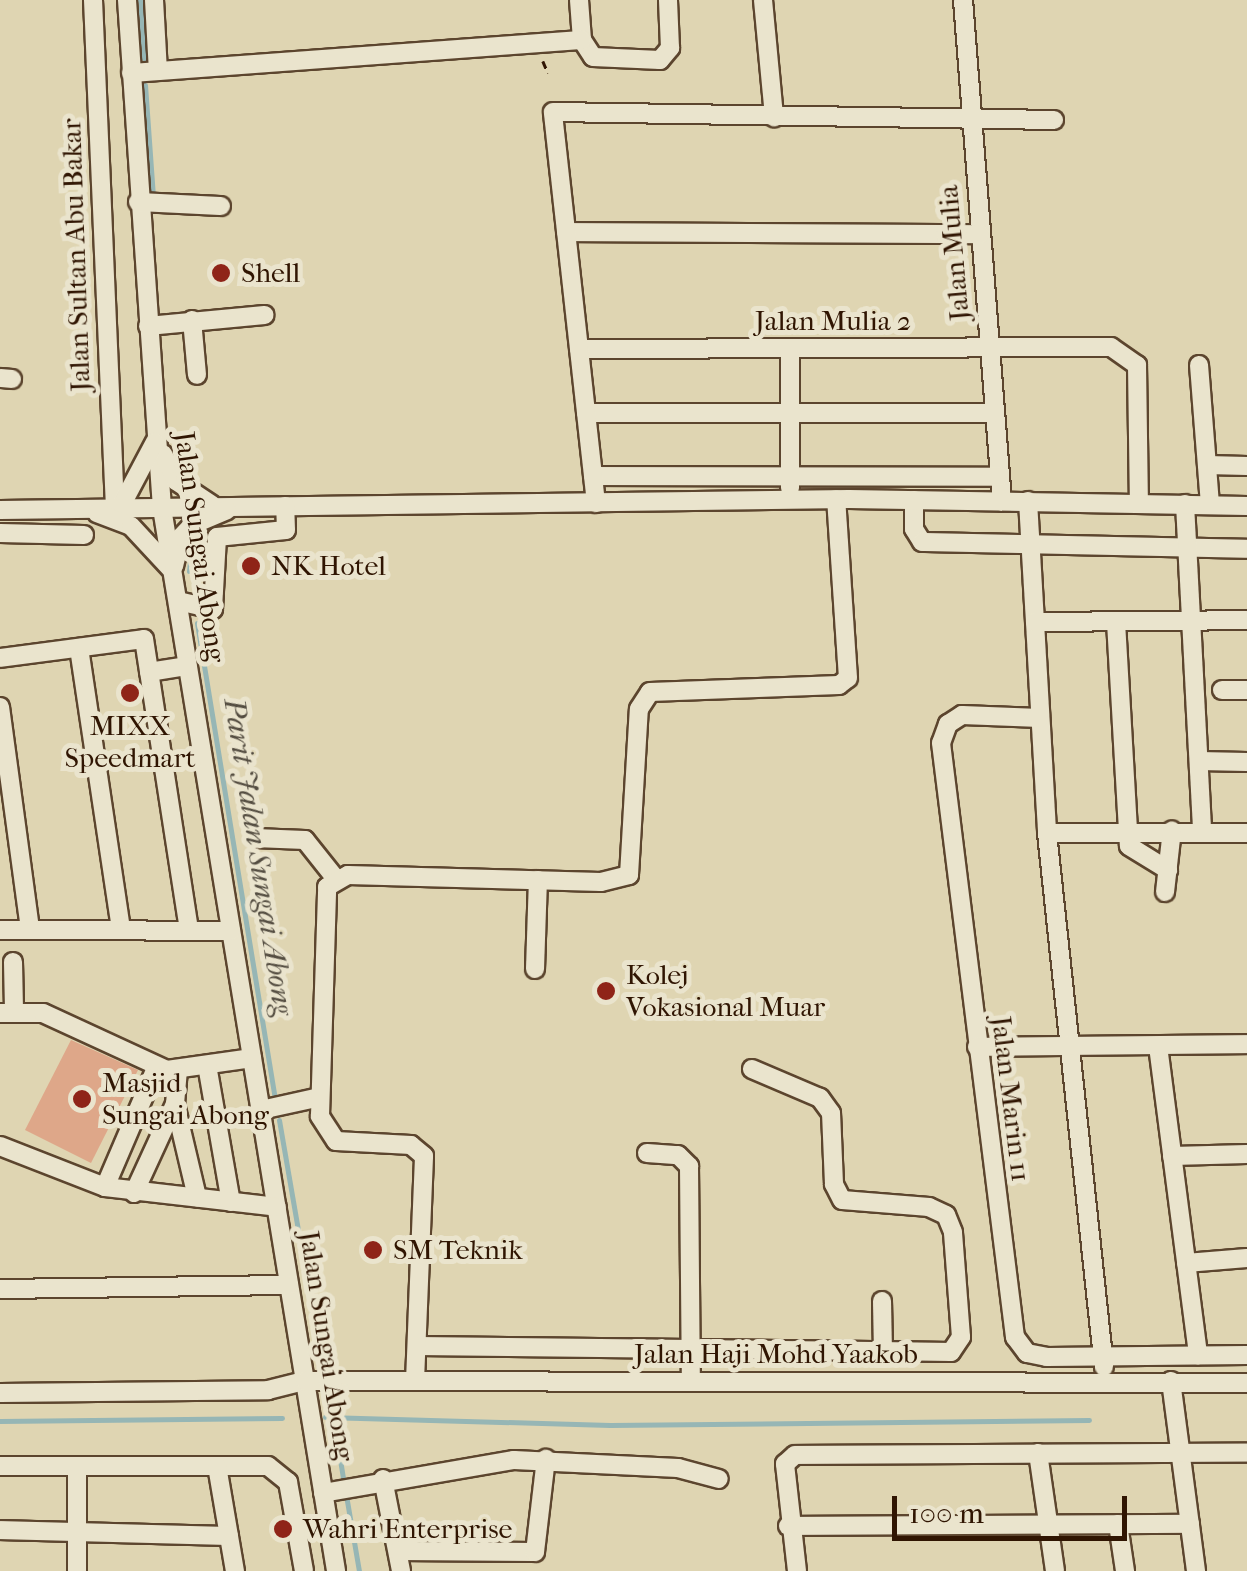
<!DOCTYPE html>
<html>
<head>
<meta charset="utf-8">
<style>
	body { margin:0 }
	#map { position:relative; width:1247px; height:1571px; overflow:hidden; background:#dfd5b2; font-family:"IM FELL French Canon",serif }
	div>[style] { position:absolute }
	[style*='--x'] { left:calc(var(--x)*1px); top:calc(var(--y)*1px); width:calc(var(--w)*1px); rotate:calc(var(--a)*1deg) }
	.stream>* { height:5px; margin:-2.5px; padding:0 2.5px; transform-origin:2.5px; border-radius:2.5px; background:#96b6b5 }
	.building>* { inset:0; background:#dea789 }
	.path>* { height:2.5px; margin-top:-1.25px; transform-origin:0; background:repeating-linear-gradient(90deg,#301502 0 8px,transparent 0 13px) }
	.roads { filter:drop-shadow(2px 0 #5c452e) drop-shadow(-2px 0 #5c452e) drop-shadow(0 2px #5c452e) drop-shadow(0 -2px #5c452e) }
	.minor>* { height:18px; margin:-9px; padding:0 9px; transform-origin:9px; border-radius:9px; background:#eae4cd }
	.dots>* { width:28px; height:28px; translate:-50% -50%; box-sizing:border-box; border:5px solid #eae4cd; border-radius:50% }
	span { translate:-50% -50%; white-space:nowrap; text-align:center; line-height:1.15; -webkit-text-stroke:10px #eae4cd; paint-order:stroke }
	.street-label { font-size:28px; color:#301502 }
	.poi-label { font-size:28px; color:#301502 }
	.left { translate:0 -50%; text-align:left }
	.water-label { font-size:30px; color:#544d41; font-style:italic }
	.scale { position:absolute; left:892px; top:1496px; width:235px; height:45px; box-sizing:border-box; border:5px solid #301502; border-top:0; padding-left:12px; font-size:30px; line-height:35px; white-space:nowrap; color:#301502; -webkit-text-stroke:8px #eae4cd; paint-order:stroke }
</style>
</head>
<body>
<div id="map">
	<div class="stream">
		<i style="--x:140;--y:0;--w:59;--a:86.1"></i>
		<i style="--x:145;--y:85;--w:112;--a:85.9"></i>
		<i style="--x:175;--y:455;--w:13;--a:51"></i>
		<i style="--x:189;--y:571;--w:36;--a:-84"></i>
		<i style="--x:197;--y:623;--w:480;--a:80.7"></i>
		<i style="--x:279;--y:1120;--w:246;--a:80.2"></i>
		<i style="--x:332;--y:1410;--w:75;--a:80.8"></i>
		<i style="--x:325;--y:1417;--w:285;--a:1.6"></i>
		<i style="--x:610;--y:1425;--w:479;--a:-0.6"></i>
		<i style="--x:0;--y:1421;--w:282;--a:-0.6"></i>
		<i style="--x:346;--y:1495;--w:77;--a:80.3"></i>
	</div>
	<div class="building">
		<i style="clip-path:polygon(71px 1040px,138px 1070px,91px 1163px,25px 1130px)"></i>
	</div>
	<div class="path">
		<i style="--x:543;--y:61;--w:13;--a:67"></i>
	</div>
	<div class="roads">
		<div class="minor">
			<i style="--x:93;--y:0;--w:508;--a:87.52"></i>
			<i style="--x:127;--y:0;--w:509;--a:86.06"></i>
			<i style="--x:162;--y:508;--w:1077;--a:80.7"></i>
			<i style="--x:154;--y:0;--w:71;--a:86.8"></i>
			<i style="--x:579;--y:0;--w:40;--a:85.7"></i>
			<i style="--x:582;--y:40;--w:20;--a:57"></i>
			<i style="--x:593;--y:57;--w:67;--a:2.6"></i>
			<i style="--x:660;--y:60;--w:16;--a:-50"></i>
			<i style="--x:670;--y:48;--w:48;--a:-92.4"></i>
			<i style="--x:763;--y:0;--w:118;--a:84.6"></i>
			<i style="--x:963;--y:0;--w:503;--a:85.55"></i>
			<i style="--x:131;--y:73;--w:452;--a:-4.2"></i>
			<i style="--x:138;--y:202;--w:83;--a:2.8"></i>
			<i style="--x:566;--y:232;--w:414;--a:0.3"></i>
			<i style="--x:192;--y:320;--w:55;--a:84.8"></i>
			<i style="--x:148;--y:326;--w:117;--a:-5.4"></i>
			<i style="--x:579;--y:349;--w:532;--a:-0.22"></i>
			<i style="--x:1111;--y:347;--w:32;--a:35"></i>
			<i style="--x:1137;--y:365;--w:138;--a:89.2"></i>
			<i style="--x:1199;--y:365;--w:140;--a:85.5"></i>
			<i style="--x:0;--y:378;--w:12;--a:5"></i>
			<i style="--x:586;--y:413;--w:409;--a:0"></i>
			<i style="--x:163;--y:454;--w:30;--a:64"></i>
			<i style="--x:176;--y:481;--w:43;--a:33.7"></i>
			<i style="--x:1207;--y:465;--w:40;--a:1.4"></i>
			<i style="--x:593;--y:476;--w:407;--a:0.1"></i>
			<i style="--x:790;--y:488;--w:140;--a:-90"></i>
			<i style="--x:914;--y:500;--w:29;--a:90"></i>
			<i style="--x:914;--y:529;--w:15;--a:58"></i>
			<i style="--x:922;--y:542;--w:325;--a:1.2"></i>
			<i style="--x:1028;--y:501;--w:333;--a:86.7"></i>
			<i style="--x:1047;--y:833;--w:537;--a:83.91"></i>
			<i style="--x:596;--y:503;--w:393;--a:-96.3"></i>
			<i style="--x:553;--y:112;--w:501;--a:0.91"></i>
			<i style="--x:1185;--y:504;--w:326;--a:87"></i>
			<i style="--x:120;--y:508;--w:75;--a:-62.1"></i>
			<i style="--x:0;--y:510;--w:849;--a:-0.74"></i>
			<i style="--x:849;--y:499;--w:398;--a:1"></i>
			<i style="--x:97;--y:513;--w:36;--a:21"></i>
			<i style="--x:131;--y:526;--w:57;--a:47.1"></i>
			<i style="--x:0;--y:533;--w:84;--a:1.4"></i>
			<i style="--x:174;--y:566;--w:30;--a:-76"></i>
			<i style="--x:181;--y:537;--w:16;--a:-47"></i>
			<i style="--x:192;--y:525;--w:38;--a:-23"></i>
			<i style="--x:178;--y:601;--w:36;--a:13"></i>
			<i style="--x:213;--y:609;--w:72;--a:-86.8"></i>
			<i style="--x:217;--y:537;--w:69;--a:-5.8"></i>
			<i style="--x:286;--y:530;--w:24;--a:-92"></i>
			<i style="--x:1035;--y:622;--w:212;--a:-0.5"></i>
			<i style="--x:1116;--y:622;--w:224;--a:86.7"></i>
			<i style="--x:1129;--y:846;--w:46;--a:31.6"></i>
			<i style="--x:79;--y:648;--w:284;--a:81.5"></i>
			<i style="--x:0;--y:658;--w:145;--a:-7.5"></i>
			<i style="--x:144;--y:639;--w:293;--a:81.2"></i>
			<i style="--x:149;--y:672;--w:39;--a:-9"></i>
			<i style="--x:1222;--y:690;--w:25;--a:0"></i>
			<i style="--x:0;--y:707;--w:225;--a:82.3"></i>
			<i style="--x:1040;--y:718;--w:78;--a:-177.8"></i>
			<i style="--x:962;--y:715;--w:17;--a:147"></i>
			<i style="--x:948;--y:724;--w:20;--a:110"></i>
			<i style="--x:941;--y:743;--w:599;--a:82.9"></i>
			<i style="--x:1015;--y:1337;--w:20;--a:53"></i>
			<i style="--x:1027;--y:1353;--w:20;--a:11"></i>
			<i style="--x:1047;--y:1357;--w:200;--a:-0.6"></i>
			<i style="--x:1199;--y:761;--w:48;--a:1.2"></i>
			<i style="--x:1047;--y:833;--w:200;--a:0"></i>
			<i style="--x:255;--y:838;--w:50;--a:2.3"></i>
			<i style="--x:305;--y:840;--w:50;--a:51.5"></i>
			<i style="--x:1165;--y:892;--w:62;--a:-83.6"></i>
			<i style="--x:0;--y:930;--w:231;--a:0.2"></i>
			<i style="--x:13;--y:962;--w:47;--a:88.8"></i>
			<i style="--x:535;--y:969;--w:89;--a:-88.1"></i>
			<i style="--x:0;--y:1013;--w:43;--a:0"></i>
			<i style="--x:43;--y:1013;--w:136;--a:24.7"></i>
			<i style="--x:167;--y:1070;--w:86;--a:-8"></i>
			<i style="--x:1158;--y:1046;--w:312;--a:82.6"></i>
			<i style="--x:977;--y:1047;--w:270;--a:-0.6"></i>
			<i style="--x:207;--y:1065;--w:139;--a:80.1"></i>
			<i style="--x:175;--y:1104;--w:96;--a:76.7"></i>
			<i style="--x:261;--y:1110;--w:60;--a:-12.4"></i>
			<i style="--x:0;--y:1146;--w:113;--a:21.3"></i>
			<i style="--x:105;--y:1187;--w:173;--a:6.6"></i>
			<i style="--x:647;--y:1153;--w:31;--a:4"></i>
			<i style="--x:678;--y:1155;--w:16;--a:45"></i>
			<i style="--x:689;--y:1166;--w:215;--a:89.5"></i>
			<i style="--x:1172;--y:1156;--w:75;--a:-1.5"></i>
			<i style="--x:105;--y:1187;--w:129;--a:-66.8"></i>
			<i style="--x:134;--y:1193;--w:98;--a:-65.3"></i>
			<i style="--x:175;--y:1104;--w:34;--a:-85"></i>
			<i style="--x:1186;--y:1263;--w:61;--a:-4.7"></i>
			<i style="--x:0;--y:1289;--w:289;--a:-0.8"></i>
			<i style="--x:882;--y:1301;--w:53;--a:88.9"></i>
			<i style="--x:417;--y:1346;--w:534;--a:0.64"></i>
			<i style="--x:951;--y:1352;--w:18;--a:-56"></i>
			<i style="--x:961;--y:1337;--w:105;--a:-94.4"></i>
			<i style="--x:953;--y:1232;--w:18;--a:-112"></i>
			<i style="--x:946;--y:1215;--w:19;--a:-155"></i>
			<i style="--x:929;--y:1207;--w:87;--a:-175.4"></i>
			<i style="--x:842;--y:1200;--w:18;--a:-117"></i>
			<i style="--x:834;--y:1184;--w:71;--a:-92.4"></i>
			<i style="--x:831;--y:1113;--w:19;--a:-126"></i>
			<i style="--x:820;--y:1098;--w:74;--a:-156.9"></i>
			<i style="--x:415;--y:1381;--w:225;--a:-87.7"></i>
			<i style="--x:424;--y:1156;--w:17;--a:-140"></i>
			<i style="--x:411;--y:1145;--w:75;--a:-176.9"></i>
			<i style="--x:336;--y:1141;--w:30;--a:-123"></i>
			<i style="--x:320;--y:1116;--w:229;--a:-88.2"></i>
			<i style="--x:327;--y:887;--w:24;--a:-30"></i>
			<i style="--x:348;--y:875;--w:253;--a:1.6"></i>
			<i style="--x:601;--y:882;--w:29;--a:-14"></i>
			<i style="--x:629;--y:875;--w:166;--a:-86.6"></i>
			<i style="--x:639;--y:709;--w:20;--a:-57"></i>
			<i style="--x:650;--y:692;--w:189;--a:-2.1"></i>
			<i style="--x:839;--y:685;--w:11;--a:-38"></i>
			<i style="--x:848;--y:678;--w:179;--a:-93.8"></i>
			<i style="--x:1171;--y:1381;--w:192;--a:82.5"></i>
			<i style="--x:0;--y:1393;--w:268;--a:-0.6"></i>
			<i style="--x:268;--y:1390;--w:38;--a:-14"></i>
			<i style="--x:305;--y:1381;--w:942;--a:0.12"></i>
			<i style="--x:1038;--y:1453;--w:119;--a:81.8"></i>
			<i style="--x:0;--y:1466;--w:268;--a:0"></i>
			<i style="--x:268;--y:1466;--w:26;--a:39"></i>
			<i style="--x:288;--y:1482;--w:90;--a:79.8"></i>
			<i style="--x:217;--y:1466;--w:107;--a:80.3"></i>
			<i style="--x:383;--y:1479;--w:94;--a:78.9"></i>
			<i style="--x:323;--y:1493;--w:194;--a:-9.8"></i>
			<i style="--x:514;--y:1460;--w:164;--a:2.8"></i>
			<i style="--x:678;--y:1468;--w:42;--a:15"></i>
			<i style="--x:1118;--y:1524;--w:48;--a:81.5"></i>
			<i style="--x:788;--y:1526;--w:402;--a:-0.3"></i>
			<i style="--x:0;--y:1530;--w:229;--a:1.5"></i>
			<i style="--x:398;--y:1551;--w:137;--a:0.4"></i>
			<i style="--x:535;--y:1552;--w:94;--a:-83.3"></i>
			<i style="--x:77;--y:1571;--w:105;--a:-90"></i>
			<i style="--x:797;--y:1571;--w:108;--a:-96.4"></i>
			<i style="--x:785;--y:1464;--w:13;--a:-42"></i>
			<i style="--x:795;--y:1455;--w:452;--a:-0.3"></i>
		</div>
	</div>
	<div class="dots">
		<i style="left:221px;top:273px;background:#8f2418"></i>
		<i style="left:251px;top:566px;background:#8f2418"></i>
		<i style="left:130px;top:693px;background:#8f2418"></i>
		<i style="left:606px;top:991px;background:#8f2418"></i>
		<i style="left:82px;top:1099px;background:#8f2418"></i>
		<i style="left:373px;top:1250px;background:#8f2418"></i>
		<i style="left:283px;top:1529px;background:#8f2418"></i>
	</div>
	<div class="street-label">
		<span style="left:954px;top:253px;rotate:-95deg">Jalan Mulia</span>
		<span style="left:76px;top:255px;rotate:-92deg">Jalan Sultan Abu Bakar</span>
		<span style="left:833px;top:321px">Jalan Mulia 2</span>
		<span style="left:200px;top:547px;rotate:82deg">Jalan Sungai Abong</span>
		<span style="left:1011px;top:1099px;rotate:83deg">Jalan Marin 11</span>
		<span style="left:327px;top:1346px;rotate:81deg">Jalan Sungai Abong</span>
		<span style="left:776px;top:1354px">Jalan Haji Mohd Yaakob</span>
	</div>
	<div class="poi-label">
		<span class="left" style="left:241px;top:273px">Shell</span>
		<span class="left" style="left:271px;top:566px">NK Hotel</span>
		<span style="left:130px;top:742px">MIXX<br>Speedmart</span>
		<span class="left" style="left:626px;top:991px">Kolej<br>Vokasional Muar</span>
		<span class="left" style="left:102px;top:1099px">Masjid<br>Sungai Abong</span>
		<span class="left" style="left:393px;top:1250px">SM Teknik</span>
		<span class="left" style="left:303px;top:1529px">Wahri Enterprise</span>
	</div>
	<div class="water-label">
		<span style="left:258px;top:857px;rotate:81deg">Parit Jalan Sungai Abong</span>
	</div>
	<div class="scale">100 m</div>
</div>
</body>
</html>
